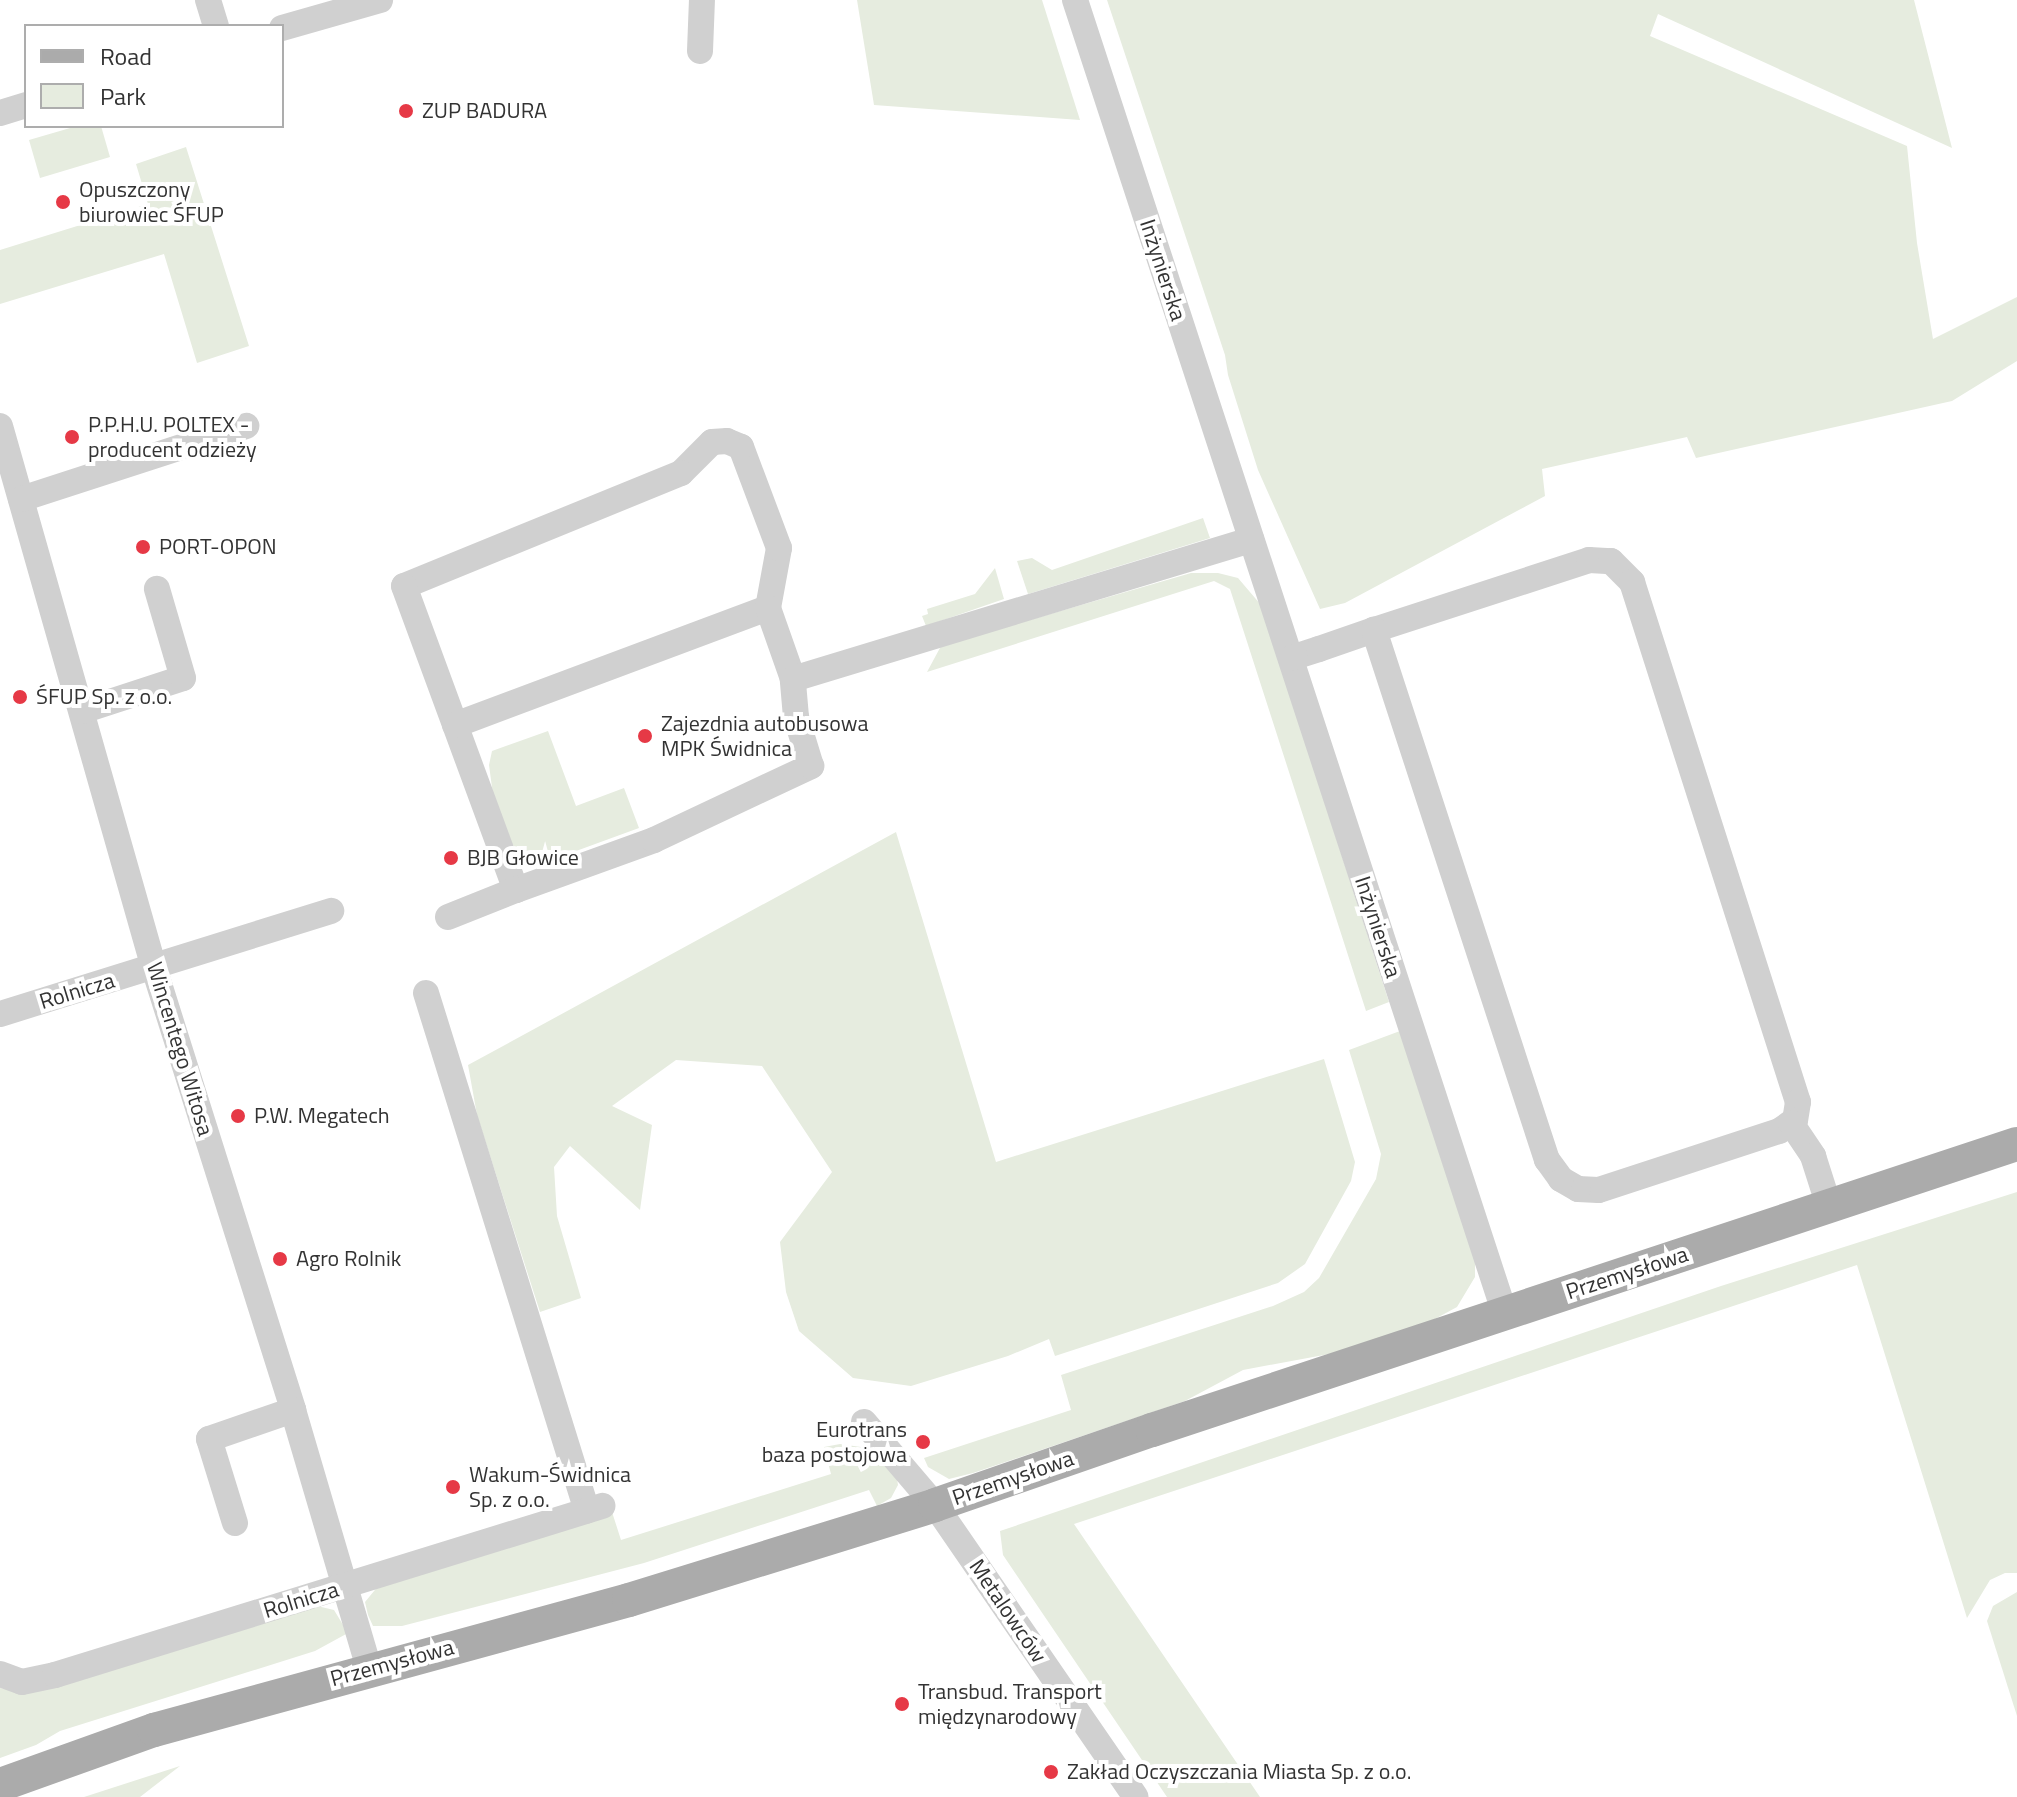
<!DOCTYPE html>
<html>
<head>
<meta charset="utf-8">
<style>
	body { margin:0 }
	#map { position:relative; width:2017px; height:1797px; overflow:hidden; background:#fff; font-family:"Titillium Web",sans-serif }
	div>[style] { position:absolute }
	[style*='--x'] { left:calc(var(--x)*1px); top:calc(var(--y)*1px); width:calc(var(--w)*1px); rotate:calc(var(--a)*1deg) }
	.green>* { inset:0; background:#e6ecdf }
	.minor>* { height:26px; margin:-13px; padding:0 13px; transform-origin:13px; border-radius:13px; background:#d0d0d0 }
	.major>* { height:34px; margin:-17px; padding:0 17px; transform-origin:17px; border-radius:17px; background:#ababab }
	.dots>* { width:22px; height:22px; translate:-50% -50%; box-sizing:border-box; border:4px solid #fff; border-radius:50% }
	span { translate:-50% -50%; white-space:nowrap; text-align:center; line-height:1.15; -webkit-text-stroke:8px #fff; paint-order:stroke }
	.poi-label { font-size:22px; color:#333 }
	.left { translate:0 -50%; text-align:left }
	.right { translate:-100% -50%; text-align:right }
	.street-label { font-size:22px; color:#333 }
	.legend { position:absolute; left:24px; top:24px; width:260px; height:104px; box-sizing:border-box; background:#fff; border:2px solid #adadad; margin:0; padding:10px 14px; list-style:none; font-size:24px; color:#333 }
	.legend li { display:flex; align-items:center; gap:16px; height:40px }
	.legend b { width:40px; border:2px solid #adadad }
</style>
</head>
<body>
<div id="map">
	<div class="green">
		<i style="clip-path:polygon(857px 0,1042px 0,1080px 120px,874px 105px)"></i>
		<i style="clip-path:polygon(1107px 0,1914px 0,1952px 148px,1658px 14px,1650px 36px,1907px 146px,1917px 243px,1933px 339px,2017px 297px,2017px 361px,1952px 401px,1696px 458px,1687px 437px,1542px 469px,1545px 496px,1345px 603px,1320px 609px,1258px 470px,1228px 375px,1225px 355px)"></i>
		<i style="clip-path:polygon(77px 126px,101px 126px,110px 157px,40px 178px,29px 140px)"></i>
		<i style="clip-path:polygon(186px 147px,249px 346px,197px 363px,164px 254px,0 304px,0 250px,148px 204px,136px 164px)"></i>
		<i style="clip-path:polygon(1203px 518px,1210px 538px,1028px 594px,1017px 561px,1032px 558px,1052px 570px)"></i>
		<i style="clip-path:polygon(995px 568px,1004px 599px,926px 626px,922px 616px,928px 614px,927px 609px,975px 594px)"></i>
		<i style="clip-path:polygon(1191px 573px,1218px 573px,1238px 578px,1261px 605px,1389px 1002px,1366px 1011px,1230px 589px,1214px 581px,927px 672px,941px 646px)"></i>
		<i style="clip-path:polygon(548px 731px,576px 806px,624px 788px,639px 828px,546px 862px,523px 856px,512px 844px,493px 795px,489px 765px,492px 751px)"></i>
		<i style="clip-path:polygon(896px 832px,996px 1162px,1324px 1059px,1355px 1162px,1351px 1181px,1305px 1264px,1278px 1283px,1055px 1356px,1049px 1339px,1008px 1356px,911px 1386px,853px 1378px,799px 1331px,786px 1292px,780px 1242px,832px 1172px,762px 1066px,676px 1060px,612px 1106px,652px 1125px,640px 1210px,570px 1146px,554px 1167px,557px 1216px,581px 1298px,540px 1312px,477px 1115px,468px 1065px)"></i>
		<i style="clip-path:polygon(1400px 1031px,1475px 1251px,1475px 1277px,1457px 1307px,1433px 1320px,1340px 1352px,1243px 1370px,1185px 1401px,973px 1473px,949px 1479px,928px 1467px,924px 1458px,1071px 1410px,1061px 1375px,1273px 1306px,1304px 1292px,1319px 1278px,1376px 1179px,1381px 1154px,1349px 1050px)"></i>
		<i style="clip-path:polygon(2017px 1192px,2017px 1573px,2005px 1573px,1990px 1580px,1967px 1618px,1857px 1265px,1074px 1524px,1260px 1797px,1167px 1797px,1003px 1555px,1000px 1531px,1721px 1286px)"></i>
		<i style="clip-path:polygon(840px 1444px,861px 1447px,884px 1458px,896px 1472px,898px 1485px,891px 1498px,877px 1506px,869px 1490px,644px 1563px,402px 1626px,373px 1626px,368px 1615px,365px 1602px,379px 1585px,612px 1512px,621px 1540px,831px 1474px,824px 1447px)"></i>
		<i style="clip-path:polygon(2017px 1592px,2017px 1716px,1987px 1621px,1993px 1606px)"></i>
		<i style="clip-path:polygon(313px 1605px,334px 1610px,348px 1633px,315px 1651px,60px 1731px,36px 1745px,0 1758px,0 1688px,13px 1690px)"></i>
		<i style="clip-path:polygon(180px 1766px,140px 1797px,84px 1797px)"></i>
	</div>
	<div class="minor">
		<i style="--x:208;--y:0;--w:27;--a:73"></i>
		<i style="--x:1075;--y:0;--w:1383;--a:71.88"></i>
		<i style="--x:282;--y:28;--w:102;--a:-15.9"></i>
		<i style="--x:700;--y:51;--w:51;--a:-87.8"></i>
		<i style="--x:0;--y:113;--w:27;--a:-17"></i>
		<i style="--x:0;--y:426;--w:563;--a:74.14"></i>
		<i style="--x:154;--y:968;--w:463;--a:72.5"></i>
		<i style="--x:293;--y:1410;--w:270;--a:73.6"></i>
		<i style="--x:21;--y:499;--w:237;--a:-18"></i>
		<i style="--x:768;--y:608;--w:61;--a:-79.6"></i>
		<i style="--x:779;--y:548;--w:108;--a:-110.6"></i>
		<i style="--x:741;--y:447;--w:15;--a:-157"></i>
		<i style="--x:727;--y:441;--w:15;--a:176"></i>
		<i style="--x:712;--y:442;--w:44;--a:135"></i>
		<i style="--x:681;--y:473;--w:299;--a:157.8"></i>
		<i style="--x:404;--y:586;--w:324;--a:69.8"></i>
		<i style="--x:516;--y:890;--w:147;--a:-19.9"></i>
		<i style="--x:654;--y:840;--w:174;--a:-25.2"></i>
		<i style="--x:811;--y:766;--w:51;--a:-107"></i>
		<i style="--x:796;--y:717;--w:38;--a:-95"></i>
		<i style="--x:1291;--y:658;--w:29;--a:-18"></i>
		<i style="--x:1319;--y:649;--w:58;--a:-19.1"></i>
		<i style="--x:1374;--y:630;--w:226;--a:-18"></i>
		<i style="--x:1589;--y:560;--w:22;--a:3"></i>
		<i style="--x:1611;--y:561;--w:30;--a:45"></i>
		<i style="--x:1632;--y:582;--w:546;--a:72.3"></i>
		<i style="--x:1798;--y:1102;--w:18;--a:99"></i>
		<i style="--x:1795;--y:1120;--w:19;--a:145"></i>
		<i style="--x:1779;--y:1131;--w:190;--a:161.9"></i>
		<i style="--x:1598;--y:1190;--w:20;--a:-177"></i>
		<i style="--x:1578;--y:1189;--w:20;--a:-150"></i>
		<i style="--x:1561;--y:1179;--w:24;--a:-126"></i>
		<i style="--x:1547;--y:1160;--w:558;--a:-108.08"></i>
		<i style="--x:82;--y:711;--w:106;--a:-18.1"></i>
		<i style="--x:183;--y:678;--w:93;--a:-106.3"></i>
		<i style="--x:455;--y:725;--w:334;--a:-20.5"></i>
		<i style="--x:768;--y:608;--w:75;--a:70.6"></i>
		<i style="--x:793;--y:679;--w:479;--a:-16.9"></i>
		<i style="--x:448;--y:917;--w:73;--a:-21.7"></i>
		<i style="--x:426;--y:993;--w:542;--a:72.73"></i>
		<i style="--x:0;--y:1014;--w:347;--a:-17.3"></i>
		<i style="--x:1791;--y:1123;--w:40;--a:56"></i>
		<i style="--x:1813;--y:1156;--w:52;--a:72.3"></i>
		<i style="--x:864;--y:1422;--w:109;--a:49.5"></i>
		<i style="--x:935;--y:1505;--w:354;--a:55.5"></i>
		<i style="--x:235;--y:1523;--w:88;--a:-107.2"></i>
		<i style="--x:209;--y:1439;--w:89;--a:-19"></i>
		<i style="--x:0;--y:1674;--w:23;--a:20"></i>
		<i style="--x:22;--y:1682;--w:34;--a:-12"></i>
		<i style="--x:55;--y:1675;--w:573;--a:-17.17"></i>
	</div>
	<div class="major">
		<i style="--x:0;--y:1785;--w:164;--a:-19.7"></i>
		<i style="--x:154;--y:1730;--w:492;--a:-15.3"></i>
		<i style="--x:629;--y:1600;--w:320;--a:-17.2"></i>
		<i style="--x:935;--y:1505;--w:230;--a:-19.1"></i>
		<i style="--x:1152;--y:1430;--w:911;--a:-18.3"></i>
	</div>
	<div class="dots">
		<i style="left:406px;top:111px;background:#e63946"></i>
		<i style="left:63px;top:202px;background:#e63946"></i>
		<i style="left:72px;top:437px;background:#e63946"></i>
		<i style="left:143px;top:547px;background:#e63946"></i>
		<i style="left:20px;top:697px;background:#e63946"></i>
		<i style="left:645px;top:736px;background:#e63946"></i>
		<i style="left:451px;top:858px;background:#e63946"></i>
		<i style="left:238px;top:1116px;background:#e63946"></i>
		<i style="left:280px;top:1259px;background:#e63946"></i>
		<i style="left:923px;top:1442px;background:#e63946"></i>
		<i style="left:453px;top:1487px;background:#e63946"></i>
		<i style="left:902px;top:1704px;background:#e63946"></i>
		<i style="left:1051px;top:1772px;background:#e63946"></i>
	</div>
	<div class="poi-label">
		<span class="left" style="left:422px;top:111px">ZUP BADURA</span>
		<span class="left" style="left:79px;top:202px">Opuszczony<br>biurowiec ŚFUP</span>
		<span class="left" style="left:88px;top:437px">P.P.H.U. POLTEX -<br>producent odzieży</span>
		<span class="left" style="left:159px;top:547px">PORT-OPON</span>
		<span class="left" style="left:36px;top:697px">ŚFUP Sp. z o.o.</span>
		<span class="left" style="left:661px;top:736px">Zajezdnia autobusowa<br>MPK Świdnica</span>
		<span class="left" style="left:467px;top:858px">BJB Głowice</span>
		<span class="left" style="left:254px;top:1116px">P.W. Megatech</span>
		<span class="left" style="left:296px;top:1259px">Agro Rolnik</span>
		<span class="right" style="left:907px;top:1442px">Eurotrans<br>baza postojowa</span>
		<span class="left" style="left:469px;top:1487px">Wakum-Świdnica<br>Sp. z o.o.</span>
		<span class="left" style="left:918px;top:1704px">Transbud. Transport<br>międzynarodowy</span>
		<span class="left" style="left:1067px;top:1772px">Zakład Oczyszczania Miasta Sp. z o.o.</span>
	</div>
	<div class="street-label">
		<span style="left:1163px;top:270px;rotate:72deg">Inżynierska</span>
		<span style="left:1378px;top:927px;rotate:72deg">Inżynierska</span>
		<span style="left:77px;top:991px;rotate:-17deg">Rolnicza</span>
		<span style="left:180px;top:1049px;rotate:73deg">Wincentego Witosa</span>
		<span style="left:1627px;top:1273px;rotate:-18deg">Przemysłowa</span>
		<span style="left:1013px;top:1478px;rotate:-19deg">Przemysłowa</span>
		<span style="left:301px;top:1600px;rotate:-17deg">Rolnicza</span>
		<span style="left:1008px;top:1611px;rotate:56deg">Metalowców</span>
		<span style="left:392px;top:1663px;rotate:-15deg">Przemysłowa</span>
	</div>
	<ul class="legend">
	<li><b style="height:10px;background:#ababab"></b>Road</li>
	<li><b style="height:22px;background:#e6ecdf"></b>Park</li>
	</ul>
</div>
</body>
</html>
